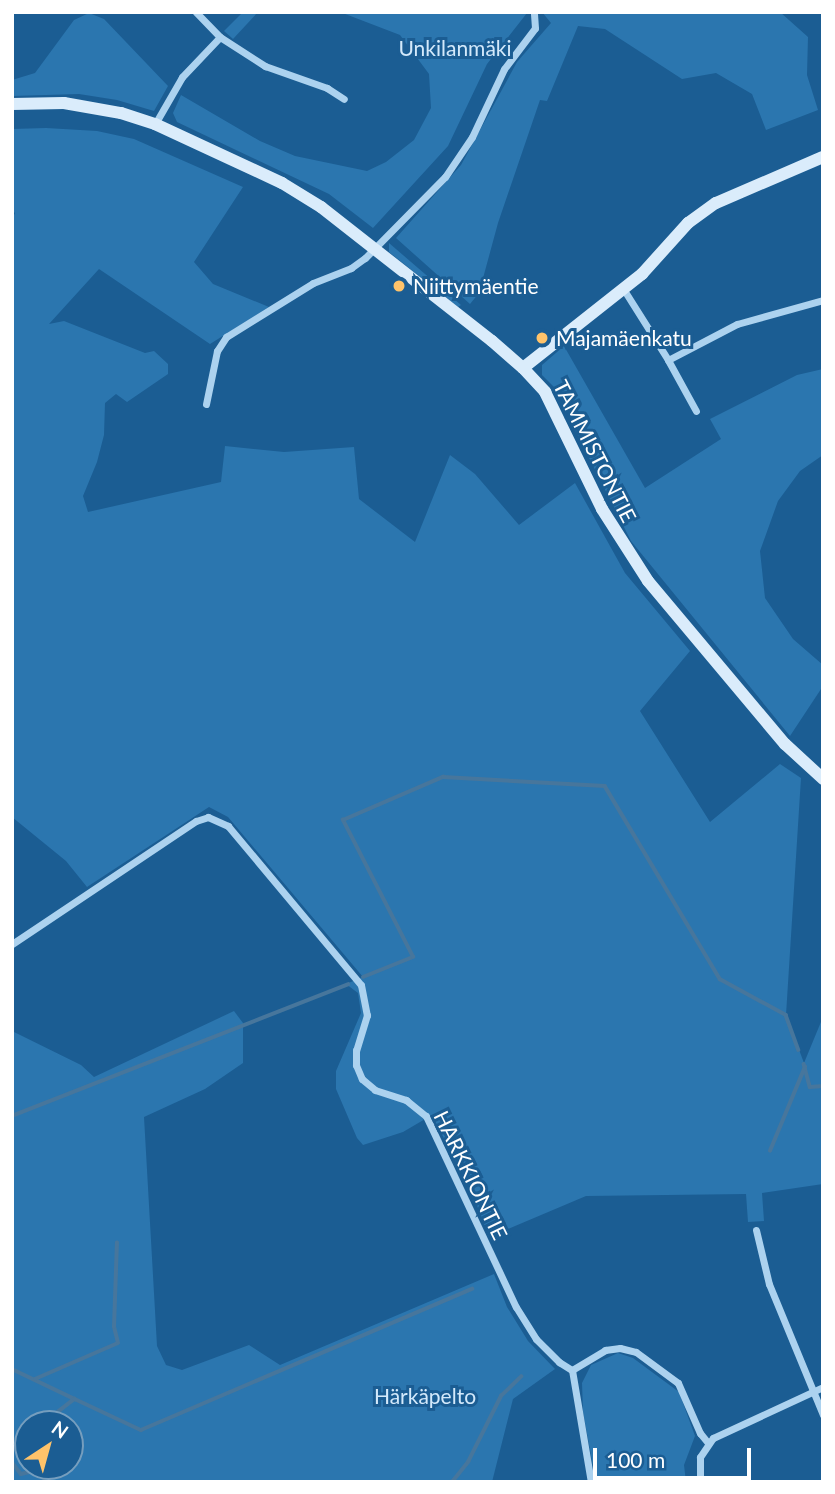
<!DOCTYPE html>
<html>
<head>
<meta charset="utf-8">
<style>
	body { margin:0 }
	#map { position:relative; width:835px; height:1494px; overflow:hidden; background:#1b5d93; font-family:Lato,sans-serif }
	div>[style] { position:absolute }
	[style*='--x'] { left:calc(var(--x)*1px); top:calc(var(--y)*1px); width:calc(var(--w)*1px); rotate:calc(var(--a)*1deg) }
	.green>* { inset:0; background:#2b76af }
	.stream>* { height:3.5px; margin:-1.75px; padding:0 1.75px; transform-origin:1.75px; border-radius:1.75px; background:#47769c }
	.street>* { height:7px; margin:-3.5px; padding:0 3.5px; transform-origin:3.5px; border-radius:3.5px; background:#acd2ef }
	.secondary>* { height:12px; margin:-6px; padding:0 6px; transform-origin:6px; border-radius:6px; background:#daecfb }
	.dots>* { width:19px; height:19px; translate:-50% -50%; box-sizing:border-box; border:4px solid #1b5d93; border-radius:50% }
	span { translate:-50% -50%; white-space:nowrap; text-align:center; line-height:1.15; -webkit-text-stroke:6px #1b5d93; paint-order:stroke }
	.park-label { font-size:21px; color:#d3e9fb }
	.poi-label { font-size:21px; color:#fff }
	.left { translate:0 -50%; text-align:left }
	.street-label { font-size:21px; color:#fff }
	.frame { position:absolute; inset:0; border:14px solid #fff; pointer-events:none }
	.north { position:absolute; left:14px; top:1410px; width:70px; height:70px; box-sizing:border-box; background:#1b5d93; border:2px solid #769ebe; border-radius:50%; rotate:36deg; font-size:19px; font-weight:700; line-height:28px; text-align:center; color:#fff }
	.north::after { content:''; display:block; margin:auto; width:24px; height:32px; background:#ffc36a; clip-path:polygon(50% 0,100% 100%,50% 72%,0 100%) }
	.scale { position:absolute; left:593px; top:1448px; width:158px; height:32px; box-sizing:border-box; border:4px solid #fff; border-top:0; padding-left:9px; font-size:21px; line-height:24px; white-space:nowrap; color:#fff; -webkit-text-stroke:5px #1b5d93; paint-order:stroke }
</style>
</head>
<body>
<div id="map">
	<div class="green">
		<i style="clip-path:polygon(243px 12px,258px 12px,233px 39px,224px 31px)"></i>
		<i style="clip-path:polygon(340px 12px,527px 13px,487px 64px,448px 146px,373px 228px,329px 194px,177px 122px,173px 113px,181px 95px,260px 141px,295px 156px,367px 171px,386px 162px,414px 140px,431px 108px,429px 74px,400px 35px)"></i>
		<i style="clip-path:polygon(542px 12px,780px 12px,808px 37px,807px 75px,818px 110px,766px 130px,752px 94px,716px 73px,682px 79px,605px 29px,578px 26px,547px 101px,540px 100px,498px 223px,479px 293px,470px 304px,396px 238px,461px 165px,517px 62px,551px 23px)"></i>
		<i style="clip-path:polygon(89px 13px,104px 19px,168px 86px,154px 111px,117px 100px,79px 94px,12px 96px,12px 80px,35px 73px,74px 20px)"></i>
		<i style="clip-path:polygon(46px 128px,97px 131px,134px 139px,243px 187px,194px 262px,213px 284px,269px 307px,210px 344px,99px 269px,49px 324px,64px 321px,145px 353px,154px 351px,168px 364px,168px 374px,127px 402px,116px 394px,105px 403px,104px 435px,97px 462px,83px 496px,88px 512px,221px 482px,225px 446px,284px 452px,354px 447px,359px 499px,415px 542px,450px 455px,475px 474px,519px 525px,575px 483px,625px 573px,690px 651px,640px 711px,710px 822px,780px 764px,801px 778px,786px 1015px,804px 1063px,823px 1017px,823px 1184px,762px 1193px,764px 1221px,748px 1222px,746px 1194px,586px 1196px,489px 1237px,473px 1195px,432px 1115px,403px 1132px,363px 1145px,357px 1138px,336px 1089px,336px 1071px,361px 1013px,358px 993px,346px 984px,363px 977px,228px 817px,209px 807px,87px 887px,66px 861px,12px 817px,12px 219px,15px 213px,12px 211px,12px 129px)"></i>
		<i style="clip-path:polygon(389px 243px,461px 305px,458px 307px,389px 252px)"></i>
		<i style="clip-path:polygon(564px 346px,645px 488px,721px 439px,710px 419px,797px 375px,823px 369px,823px 455px,800px 471px,778px 501px,760px 551px,765px 598px,793px 639px,823px 665px,823px 686px,790px 736px,631px 541px,570px 420px,580px 413px,542px 375px,542px 365px)"></i>
		<i style="clip-path:polygon(evenodd,234px 1011px,243px 1023px,243px 1063px,205px 1089px,144px 1117px,157px 1346px,166px 1365px,182px 1370px,249px 1345px,280px 1365px,494px 1274px,507px 1307px,528px 1341px,555px 1369px,513px 1399px,492px 1482px,12px 1482px,12px 1031px,81px 1065px,94px 1077px,234px 1011px,28px 1424px,70px 1424px,70px 1466px,28px 1466px,28px 1424px)"></i>
		<i style="clip-path:polygon(618px 1353px,633px 1358px,679px 1392px,695px 1436px,684px 1465px,686px 1482px,596px 1482px,583px 1412px,582px 1383px,591px 1365px)"></i>
	</div>
	<div class="stream">
		<i style="--x:363;--y:977;--w:54;--a:-21.8"></i>
		<i style="--x:413;--y:957;--w:154;--a:-117.1"></i>
		<i style="--x:343;--y:820;--w:109;--a:-23.3"></i>
		<i style="--x:443;--y:777;--w:162;--a:3.2"></i>
		<i style="--x:605;--y:786;--w:225;--a:59.2"></i>
		<i style="--x:720;--y:979;--w:75;--a:28.6"></i>
		<i style="--x:786;--y:1015;--w:37;--a:70"></i>
		<i style="--x:804;--y:1064;--w:24;--a:75"></i>
		<i style="--x:810;--y:1087;--w:13;--a:-4"></i>
		<i style="--x:12;--y:1116;--w:361;--a:-21.4"></i>
		<i style="--x:770;--y:1151;--w:91;--a:-67.4"></i>
		<i style="--x:12;--y:1369;--w:70;--a:25.5"></i>
		<i style="--x:75;--y:1399;--w:41;--a:142"></i>
		<i style="--x:35;--y:1379;--w:90;--a:-23.4"></i>
		<i style="--x:118;--y:1343;--w:16;--a:-104"></i>
		<i style="--x:114;--y:1327;--w:84;--a:-88"></i>
		<i style="--x:75;--y:1399;--w:73;--a:25.2"></i>
		<i style="--x:141;--y:1430;--w:360;--a:-23.1"></i>
		<i style="--x:12;--y:1449;--w:21;--a:-39"></i>
		<i style="--x:12;--y:1462;--w:15;--a:53"></i>
		<i style="--x:21;--y:1474;--w:17;--a:-13"></i>
		<i style="--x:38;--y:1470;--w:14;--a:56"></i>
		<i style="--x:452;--y:1482;--w:26;--a:-51"></i>
		<i style="--x:468;--y:1462;--w:74;--a:-63.4"></i>
		<i style="--x:501;--y:1396;--w:28;--a:-44"></i>
	</div>
	<div class="street">
		<i style="--x:220;--y:37;--w:54;--a:32.8"></i>
		<i style="--x:265;--y:66;--w:66;--a:19.5"></i>
		<i style="--x:327;--y:88;--w:20;--a:33"></i>
		<i style="--x:155;--y:124;--w:54;--a:-60.1"></i>
		<i style="--x:182;--y:77;--w:55;--a:-46.5"></i>
		<i style="--x:220;--y:37;--w:35;--a:-134"></i>
		<i style="--x:624;--y:290;--w:83;--a:57.8"></i>
		<i style="--x:668;--y:360;--w:78;--a:-27.6"></i>
		<i style="--x:737;--y:324;--w:89;--a:-15.6"></i>
		<i style="--x:668;--y:360;--w:58;--a:61.2"></i>
		<i style="--x:206;--y:404;--w:54;--a:-78.3"></i>
		<i style="--x:217;--y:351;--w:17;--a:-57"></i>
		<i style="--x:226;--y:337;--w:102;--a:-31.8"></i>
		<i style="--x:313;--y:283;--w:41;--a:-21.5"></i>
		<i style="--x:351;--y:268;--w:17;--a:-36"></i>
		<i style="--x:365;--y:258;--w:114;--a:-45.4"></i>
		<i style="--x:445;--y:177;--w:48;--a:-56"></i>
		<i style="--x:472;--y:137;--w:75;--a:-64.8"></i>
		<i style="--x:504;--y:69;--w:51;--a:-52.9"></i>
		<i style="--x:535;--y:28;--w:16;--a:-94"></i>
		<i style="--x:12;--y:944;--w:221;--a:-33.8"></i>
		<i style="--x:196;--y:821;--w:13;--a:-18"></i>
		<i style="--x:208;--y:817;--w:22;--a:24"></i>
		<i style="--x:228;--y:826;--w:207;--a:50.1"></i>
		<i style="--x:361;--y:985;--w:31;--a:79"></i>
		<i style="--x:367;--y:1015;--w:37;--a:107"></i>
		<i style="--x:356;--y:1050;--w:15;--a:90"></i>
		<i style="--x:356;--y:1065;--w:15;--a:67"></i>
		<i style="--x:362;--y:1079;--w:17;--a:40"></i>
		<i style="--x:375;--y:1090;--w:33;--a:18"></i>
		<i style="--x:406;--y:1100;--w:26;--a:39"></i>
		<i style="--x:426;--y:1116;--w:211;--a:64.8"></i>
		<i style="--x:516;--y:1307;--w:38;--a:58"></i>
		<i style="--x:536;--y:1339;--w:33;--a:45"></i>
		<i style="--x:559;--y:1362;--w:15;--a:32"></i>
		<i style="--x:572;--y:1370;--w:39;--a:-31"></i>
		<i style="--x:605;--y:1350;--w:15;--a:-8"></i>
		<i style="--x:620;--y:1348;--w:16;--a:14"></i>
		<i style="--x:636;--y:1352;--w:52;--a:36.4"></i>
		<i style="--x:678;--y:1383;--w:55;--a:66.3"></i>
		<i style="--x:700;--y:1433;--w:13;--a:51"></i>
		<i style="--x:756;--y:1230;--w:56;--a:76.5"></i>
		<i style="--x:769;--y:1284;--w:142;--a:67.6"></i>
		<i style="--x:572;--y:1370;--w:114;--a:80.4"></i>
		<i style="--x:700;--y:1482;--w:25;--a:-90"></i>
		<i style="--x:700;--y:1457;--w:23;--a:-56"></i>
		<i style="--x:713;--y:1438;--w:121;--a:-24.9"></i>
	</div>
	<div class="secondary">
		<i style="--x:12;--y:104;--w:52;--a:-1.1"></i>
		<i style="--x:64;--y:103;--w:58;--a:10"></i>
		<i style="--x:121;--y:113;--w:36;--a:18"></i>
		<i style="--x:155;--y:124;--w:140;--a:24.9"></i>
		<i style="--x:282;--y:183;--w:46;--a:31.6"></i>
		<i style="--x:321;--y:207;--w:217;--a:38.1"></i>
		<i style="--x:492;--y:341;--w:41;--a:41.1"></i>
		<i style="--x:523;--y:368;--w:33;--a:47"></i>
		<i style="--x:545;--y:392;--w:130;--a:64"></i>
		<i style="--x:602;--y:509;--w:85;--a:57.4"></i>
		<i style="--x:648;--y:581;--w:213;--a:50"></i>
		<i style="--x:785;--y:744;--w:52;--a:42.6"></i>
		<i style="--x:523;--y:368;--w:152;--a:-38.3"></i>
		<i style="--x:642;--y:274;--w:69;--a:-48"></i>
		<i style="--x:688;--y:223;--w:34;--a:-36"></i>
		<i style="--x:716;--y:203;--w:116;--a:-23.3"></i>
	</div>
	<div class="dots">
		<i style="left:399px;top:286px;background:#ffc36a"></i>
		<i style="left:542px;top:338px;background:#ffc36a"></i>
	</div>
	<div class="park-label">
		<span style="left:455px;top:48px">Unkilanmäki</span>
		<span style="left:425px;top:1396px">Härkäpelto</span>
	</div>
	<div class="poi-label">
		<span class="left" style="left:413px;top:286px">Niittymäentie</span>
		<span class="left" style="left:556px;top:338px">Majamäenkatu</span>
	</div>
	<div class="street-label">
		<span style="left:595px;top:451px;rotate:63deg">TAMMISTONTIE</span>
		<span style="left:471px;top:1175px;rotate:64deg">HARKKIONTIE</span>
	</div>
	<div class="frame"></div>
	<div class="north">N</div>
	<div class="scale">100 m</div>
</div>
</body>
</html>
